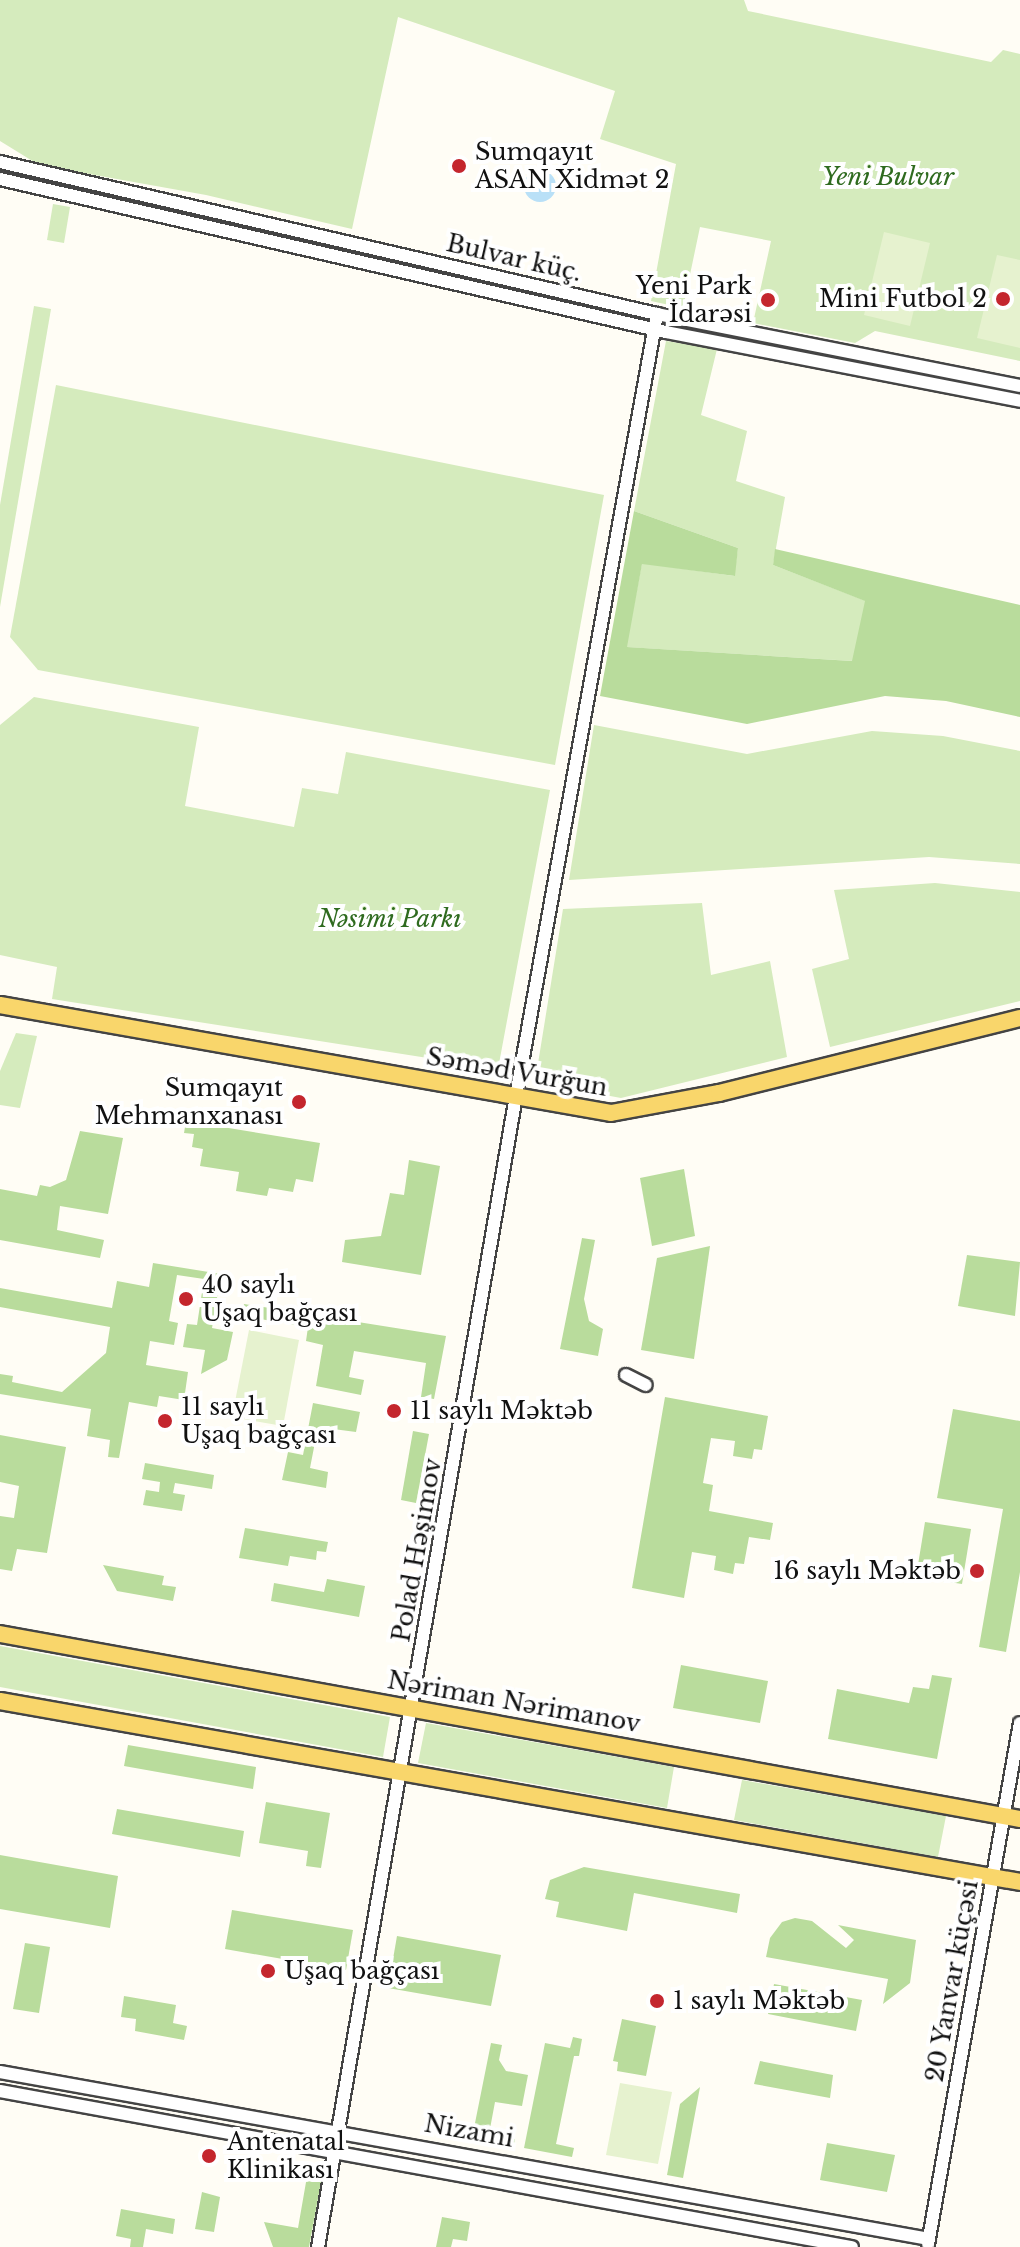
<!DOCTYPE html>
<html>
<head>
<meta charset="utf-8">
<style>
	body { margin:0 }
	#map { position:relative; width:1020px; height:2247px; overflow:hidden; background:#fffdf5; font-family:"Libre Baskerville",serif }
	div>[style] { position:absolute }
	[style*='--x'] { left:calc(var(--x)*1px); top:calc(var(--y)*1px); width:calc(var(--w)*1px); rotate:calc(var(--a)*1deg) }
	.green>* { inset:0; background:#d5ebbd }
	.forest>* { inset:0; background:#b9dc9c }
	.pitch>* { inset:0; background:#e6f2cf }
	.water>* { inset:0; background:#b9e0f7 }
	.round { border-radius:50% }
	.roads { filter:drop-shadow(2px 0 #444) drop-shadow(-2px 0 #444) drop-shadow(0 2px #444) drop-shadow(0 -2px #444) }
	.minor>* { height:12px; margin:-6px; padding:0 6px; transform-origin:6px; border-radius:6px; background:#fff }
	.major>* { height:16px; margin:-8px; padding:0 8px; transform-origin:8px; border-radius:8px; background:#f9d66b }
	.dots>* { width:22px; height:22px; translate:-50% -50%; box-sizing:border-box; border:4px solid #fff; border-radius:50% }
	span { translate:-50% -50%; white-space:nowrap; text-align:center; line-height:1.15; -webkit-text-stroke:8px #fff; paint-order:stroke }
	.poi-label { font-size:24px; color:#111 }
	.left { translate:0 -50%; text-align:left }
	.right { translate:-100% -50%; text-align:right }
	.park-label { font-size:24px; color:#2f6b1f; font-style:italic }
	.street-label { font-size:24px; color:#111 }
</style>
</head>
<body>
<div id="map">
	<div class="green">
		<i style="clip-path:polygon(0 0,744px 0,748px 11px,991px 62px,1003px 50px,1020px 54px,1020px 361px,875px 331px,855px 343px,753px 323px,771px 241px,700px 227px,683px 308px,651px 301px,676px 164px,600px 139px,615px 91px,398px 17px,352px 229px,206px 195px,39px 165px,0 141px)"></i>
		<i style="clip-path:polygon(53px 204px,70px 207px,64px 243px,47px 240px)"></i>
		<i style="clip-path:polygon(34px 306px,51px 309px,0 607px,0 505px)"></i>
		<i style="clip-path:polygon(666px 341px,717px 349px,701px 415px,747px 431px,736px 481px,785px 497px,773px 565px,866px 601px,853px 661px,626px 647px,642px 563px,734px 576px,738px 548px,634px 511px)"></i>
		<i style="clip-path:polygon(56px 385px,604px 495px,555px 765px,38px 670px,10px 637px)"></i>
		<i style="clip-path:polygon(34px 697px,199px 727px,185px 806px,294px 827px,302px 788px,338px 794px,346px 752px,550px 790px,498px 1069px,52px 999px,57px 967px,0 955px,0 725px)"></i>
		<i style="clip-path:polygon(594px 725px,747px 754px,872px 731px,943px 736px,1020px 751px,1020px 864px,929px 857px,569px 880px)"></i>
		<i style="clip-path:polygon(935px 883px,1020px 892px,1020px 1001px,830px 1047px,812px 969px,849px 959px,834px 890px)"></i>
		<i style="clip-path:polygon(702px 903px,711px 975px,770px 961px,787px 1057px,621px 1098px,535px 1082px,563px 909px)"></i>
		<i style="clip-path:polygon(16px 1033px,37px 1036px,20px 1108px,0 1105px,0 1071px)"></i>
		<i style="clip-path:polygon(0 1646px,390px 1717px,383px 1757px,0 1687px)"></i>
		<i style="clip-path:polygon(426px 1723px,674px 1767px,667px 1808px,418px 1763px)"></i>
		<i style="clip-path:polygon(742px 1780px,946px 1816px,938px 1857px,734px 1820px)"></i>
	</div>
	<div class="forest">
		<i style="clip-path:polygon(634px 511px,738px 548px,735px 576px,642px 564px,627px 647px,852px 661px,865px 601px,773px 565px,775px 549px,1020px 605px,1020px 717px,946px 701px,885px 696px,747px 724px,600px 696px)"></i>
		<i style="clip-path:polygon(186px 1121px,320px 1143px,313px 1182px,296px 1179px,293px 1192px,269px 1188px,267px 1196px,236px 1191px,239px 1172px,200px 1166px,203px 1149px,192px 1147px,194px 1134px,184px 1133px)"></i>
		<i style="clip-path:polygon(80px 1131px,123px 1138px,108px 1214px,60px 1206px,57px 1230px,104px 1240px,100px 1258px,0 1240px,0 1189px,37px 1196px,40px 1185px,50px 1187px,66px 1180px)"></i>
		<i style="clip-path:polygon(409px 1160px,440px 1166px,421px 1275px,342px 1262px,345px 1240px,381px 1236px,390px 1193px,404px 1195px)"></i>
		<i style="clip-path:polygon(684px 1169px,695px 1236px,652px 1246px,640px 1178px)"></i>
		<i style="clip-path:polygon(582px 1238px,595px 1240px,584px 1299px,589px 1321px,603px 1329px,598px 1356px,560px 1349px)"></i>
		<i style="clip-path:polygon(710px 1246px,694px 1359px,641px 1350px,657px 1258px)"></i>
		<i style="clip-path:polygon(967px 1255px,1020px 1262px,1015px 1316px,958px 1306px)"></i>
		<i style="clip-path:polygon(153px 1263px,221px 1274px,212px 1328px,233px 1332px,227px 1360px,201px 1374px,205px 1350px,183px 1347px,187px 1324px,197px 1325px,204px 1279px,177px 1275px,169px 1321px,178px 1323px,174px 1345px,150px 1341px,146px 1365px,188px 1372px,184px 1400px,159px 1396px,157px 1407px,129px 1402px,119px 1458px,108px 1457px,110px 1440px,87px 1436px,91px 1409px,0 1394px,0 1374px,13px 1376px,12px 1382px,62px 1392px,106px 1353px,110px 1327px,0 1307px,0 1288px,112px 1308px,117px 1281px,149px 1287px)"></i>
		<i style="clip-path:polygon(244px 1304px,446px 1336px,434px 1399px,421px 1397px,426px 1363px,354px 1351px,349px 1377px,364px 1380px,361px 1395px,316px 1386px,323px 1345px,306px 1341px,308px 1327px,242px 1316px)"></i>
		<i style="clip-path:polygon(665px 1397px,768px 1416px,762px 1450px,754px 1449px,752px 1459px,733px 1456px,735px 1441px,711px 1438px,703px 1483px,713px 1485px,709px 1511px,773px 1523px,770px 1540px,749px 1537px,744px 1564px,735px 1563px,733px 1574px,714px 1570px,716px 1556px,692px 1552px,684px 1598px,632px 1588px)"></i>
		<i style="clip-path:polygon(313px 1403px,360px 1412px,356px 1432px,318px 1427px,310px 1468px,328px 1472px,326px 1488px,282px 1480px,288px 1452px,303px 1455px)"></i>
		<i style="clip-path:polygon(953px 1409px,1020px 1421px,1020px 1572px,1006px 1652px,979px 1647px,1003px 1509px,937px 1498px)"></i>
		<i style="clip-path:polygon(413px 1431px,429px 1434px,416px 1503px,401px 1500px)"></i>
		<i style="clip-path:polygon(0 1435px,66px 1447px,47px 1553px,17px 1549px,12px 1571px,0 1569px,0 1516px,14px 1518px,19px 1486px,0 1482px)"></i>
		<i style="clip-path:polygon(145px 1463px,214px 1475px,212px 1489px,175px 1483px,173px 1493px,185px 1495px,182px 1511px,143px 1505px,146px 1490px,159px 1492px,160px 1482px,142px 1479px)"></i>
		<i style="clip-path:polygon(925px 1522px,971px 1529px,962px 1584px,916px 1577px)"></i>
		<i style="clip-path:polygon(245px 1528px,328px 1542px,326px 1552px,317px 1551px,316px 1560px,290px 1556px,288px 1566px,239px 1558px)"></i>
		<i style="clip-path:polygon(103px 1565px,164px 1576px,162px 1585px,176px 1587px,173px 1601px,117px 1591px)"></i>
		<i style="clip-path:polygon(327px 1579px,365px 1586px,359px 1617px,271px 1601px,274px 1583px,324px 1592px)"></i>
		<i style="clip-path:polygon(681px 1665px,768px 1681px,760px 1723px,673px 1708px)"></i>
		<i style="clip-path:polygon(932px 1675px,952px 1678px,937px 1759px,828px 1739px,837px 1689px,909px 1703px,913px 1687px,929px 1689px)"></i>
		<i style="clip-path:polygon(128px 1745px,256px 1767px,253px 1789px,124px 1766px)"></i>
		<i style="clip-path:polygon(266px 1802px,330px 1813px,321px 1868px,306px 1866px,308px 1851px,259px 1843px)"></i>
		<i style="clip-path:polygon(117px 1809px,244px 1831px,240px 1857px,112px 1834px)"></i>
		<i style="clip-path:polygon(0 1855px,118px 1876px,110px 1928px,0 1909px)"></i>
		<i style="clip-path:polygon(584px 1867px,740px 1894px,737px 1913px,634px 1893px,627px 1931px,556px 1917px,559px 1902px,545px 1899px,550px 1880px)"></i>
		<i style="clip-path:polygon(232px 1910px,353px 1930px,346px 1970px,225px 1949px)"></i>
		<i style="clip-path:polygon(795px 1918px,812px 1921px,846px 1948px,854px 1940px,838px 1925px,916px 1940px,910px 1983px,883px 2004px,888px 1979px,766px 1957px,770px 1938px,782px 1922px)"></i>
		<i style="clip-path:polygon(397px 1936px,501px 1955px,491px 2006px,388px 1988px)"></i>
		<i style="clip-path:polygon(25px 1943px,50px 1947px,39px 2013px,13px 2009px)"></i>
		<i style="clip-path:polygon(774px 1984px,862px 2000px,856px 2031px,768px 2014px)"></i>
		<i style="clip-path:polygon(124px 1996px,176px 2005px,173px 2023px,187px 2026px,184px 2040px,135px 2031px,136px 2019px,121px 2017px)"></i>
		<i style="clip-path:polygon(622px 2019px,656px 2026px,646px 2076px,617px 2071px,618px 2062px,613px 2061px)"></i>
		<i style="clip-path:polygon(573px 2037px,582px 2039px,579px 2056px,574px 2056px,556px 2144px,574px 2148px,572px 2157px,524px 2148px,545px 2043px,570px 2048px)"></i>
		<i style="clip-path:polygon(491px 2043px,502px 2045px,499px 2060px,506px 2071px,528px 2075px,522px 2106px,495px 2102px,489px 2134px,515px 2139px,514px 2146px,472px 2138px)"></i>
		<i style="clip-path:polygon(760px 2061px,833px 2075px,830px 2098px,754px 2084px)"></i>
		<i style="clip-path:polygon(700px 2087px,683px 2178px,667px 2175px,680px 2104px)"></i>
		<i style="clip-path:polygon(827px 2143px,895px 2155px,887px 2192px,820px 2180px)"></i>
		<i style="clip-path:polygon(309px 2165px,324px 2166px,309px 2247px,273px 2247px,264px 2222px,298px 2228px)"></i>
		<i style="clip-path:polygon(202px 2192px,220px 2197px,214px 2232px,195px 2229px)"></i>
		<i style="clip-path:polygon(121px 2209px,175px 2219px,173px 2234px,146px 2229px,143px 2247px,130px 2247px,131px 2239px,116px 2236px)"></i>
		<i style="clip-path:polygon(442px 2217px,470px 2222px,467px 2241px,453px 2239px,451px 2247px,436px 2247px)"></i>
	</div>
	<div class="pitch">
		<i style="clip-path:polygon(884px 232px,930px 243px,910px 326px,864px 315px)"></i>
		<i style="clip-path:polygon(997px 255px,1020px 260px,1020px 348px,977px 338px)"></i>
		<i style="clip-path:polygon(249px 1330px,299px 1340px,283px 1426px,232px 1417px)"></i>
		<i style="clip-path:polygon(620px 2083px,672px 2092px,658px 2164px,606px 2155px)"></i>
	</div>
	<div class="water">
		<i class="round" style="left:524px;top:170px;width:32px;height:32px"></i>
	</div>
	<div class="roads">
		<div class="minor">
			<i style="--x:0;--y:162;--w:674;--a:13.03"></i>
			<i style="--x:657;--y:314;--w:370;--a:11.2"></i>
			<i style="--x:0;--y:179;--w:683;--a:12.94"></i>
			<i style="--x:666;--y:332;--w:361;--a:11"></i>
			<i style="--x:626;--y:1375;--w:22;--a:27"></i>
			<i style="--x:0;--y:2072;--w:944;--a:10.19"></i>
			<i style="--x:0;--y:2091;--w:866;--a:10.38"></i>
			<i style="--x:928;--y:2244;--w:529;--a:-79.99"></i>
			<i style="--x:318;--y:2247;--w:1168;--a:-80.24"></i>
			<i style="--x:516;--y:1096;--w:795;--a:-79.78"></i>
		</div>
		<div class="major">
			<i style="--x:0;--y:1005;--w:620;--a:10.02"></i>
			<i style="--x:611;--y:1113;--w:110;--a:-10.5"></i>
			<i style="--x:719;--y:1093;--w:310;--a:-14"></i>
			<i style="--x:0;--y:1634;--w:1037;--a:10.28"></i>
			<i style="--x:0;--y:1701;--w:1036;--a:10.06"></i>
		</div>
	</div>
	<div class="dots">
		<i style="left:459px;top:166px;background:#c4262e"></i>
		<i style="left:1003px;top:299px;background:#c4262e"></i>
		<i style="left:768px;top:300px;background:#c4262e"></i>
		<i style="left:299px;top:1102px;background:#c4262e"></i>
		<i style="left:186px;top:1299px;background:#c4262e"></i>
		<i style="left:394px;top:1411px;background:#c4262e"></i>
		<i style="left:165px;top:1421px;background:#c4262e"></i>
		<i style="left:977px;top:1571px;background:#c4262e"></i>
		<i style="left:268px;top:1971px;background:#c4262e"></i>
		<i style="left:657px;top:2001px;background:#c4262e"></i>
		<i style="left:209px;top:2156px;background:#c4262e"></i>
	</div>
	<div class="poi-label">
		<span class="left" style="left:475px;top:166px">Sumqayıt<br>ASAN Xidmət 2</span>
		<span class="right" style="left:752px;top:300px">Yeni Park<br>İdarəsi</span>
		<span class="right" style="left:987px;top:299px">Mini Futbol 2</span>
		<span class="right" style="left:283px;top:1102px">Sumqayıt<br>Mehmanxanası</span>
		<span class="left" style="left:202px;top:1299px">40 saylı<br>Uşaq bağçası</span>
		<span class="left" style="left:181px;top:1421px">11 saylı<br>Uşaq bağçası</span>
		<span class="left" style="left:410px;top:1411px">11 saylı Məktəb</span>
		<span class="right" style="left:961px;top:1571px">16 saylı Məktəb</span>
		<span class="left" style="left:284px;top:1971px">Uşaq bağçası</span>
		<span class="left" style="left:673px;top:2001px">1 saylı Məktəb</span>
		<span class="left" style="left:227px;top:2156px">Antenatal<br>Klinikası</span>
	</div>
	<div class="park-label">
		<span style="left:888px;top:177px">Yeni Bulvar</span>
		<span style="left:390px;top:919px">Nəsimi Parkı</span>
	</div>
	<div class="street-label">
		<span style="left:514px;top:258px;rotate:13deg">Bulvar küç.</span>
		<span style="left:517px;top:1072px;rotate:10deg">Səməd Vurğun</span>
		<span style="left:417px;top:1550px;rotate:-80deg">Polad Həşimov</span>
		<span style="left:514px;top:1702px;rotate:10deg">Nəriman Nərimanov</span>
		<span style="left:952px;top:1981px;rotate:-80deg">20 Yanvar küçəsi</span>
		<span style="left:469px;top:2131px;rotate:10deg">Nizami</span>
	</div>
</div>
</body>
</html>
